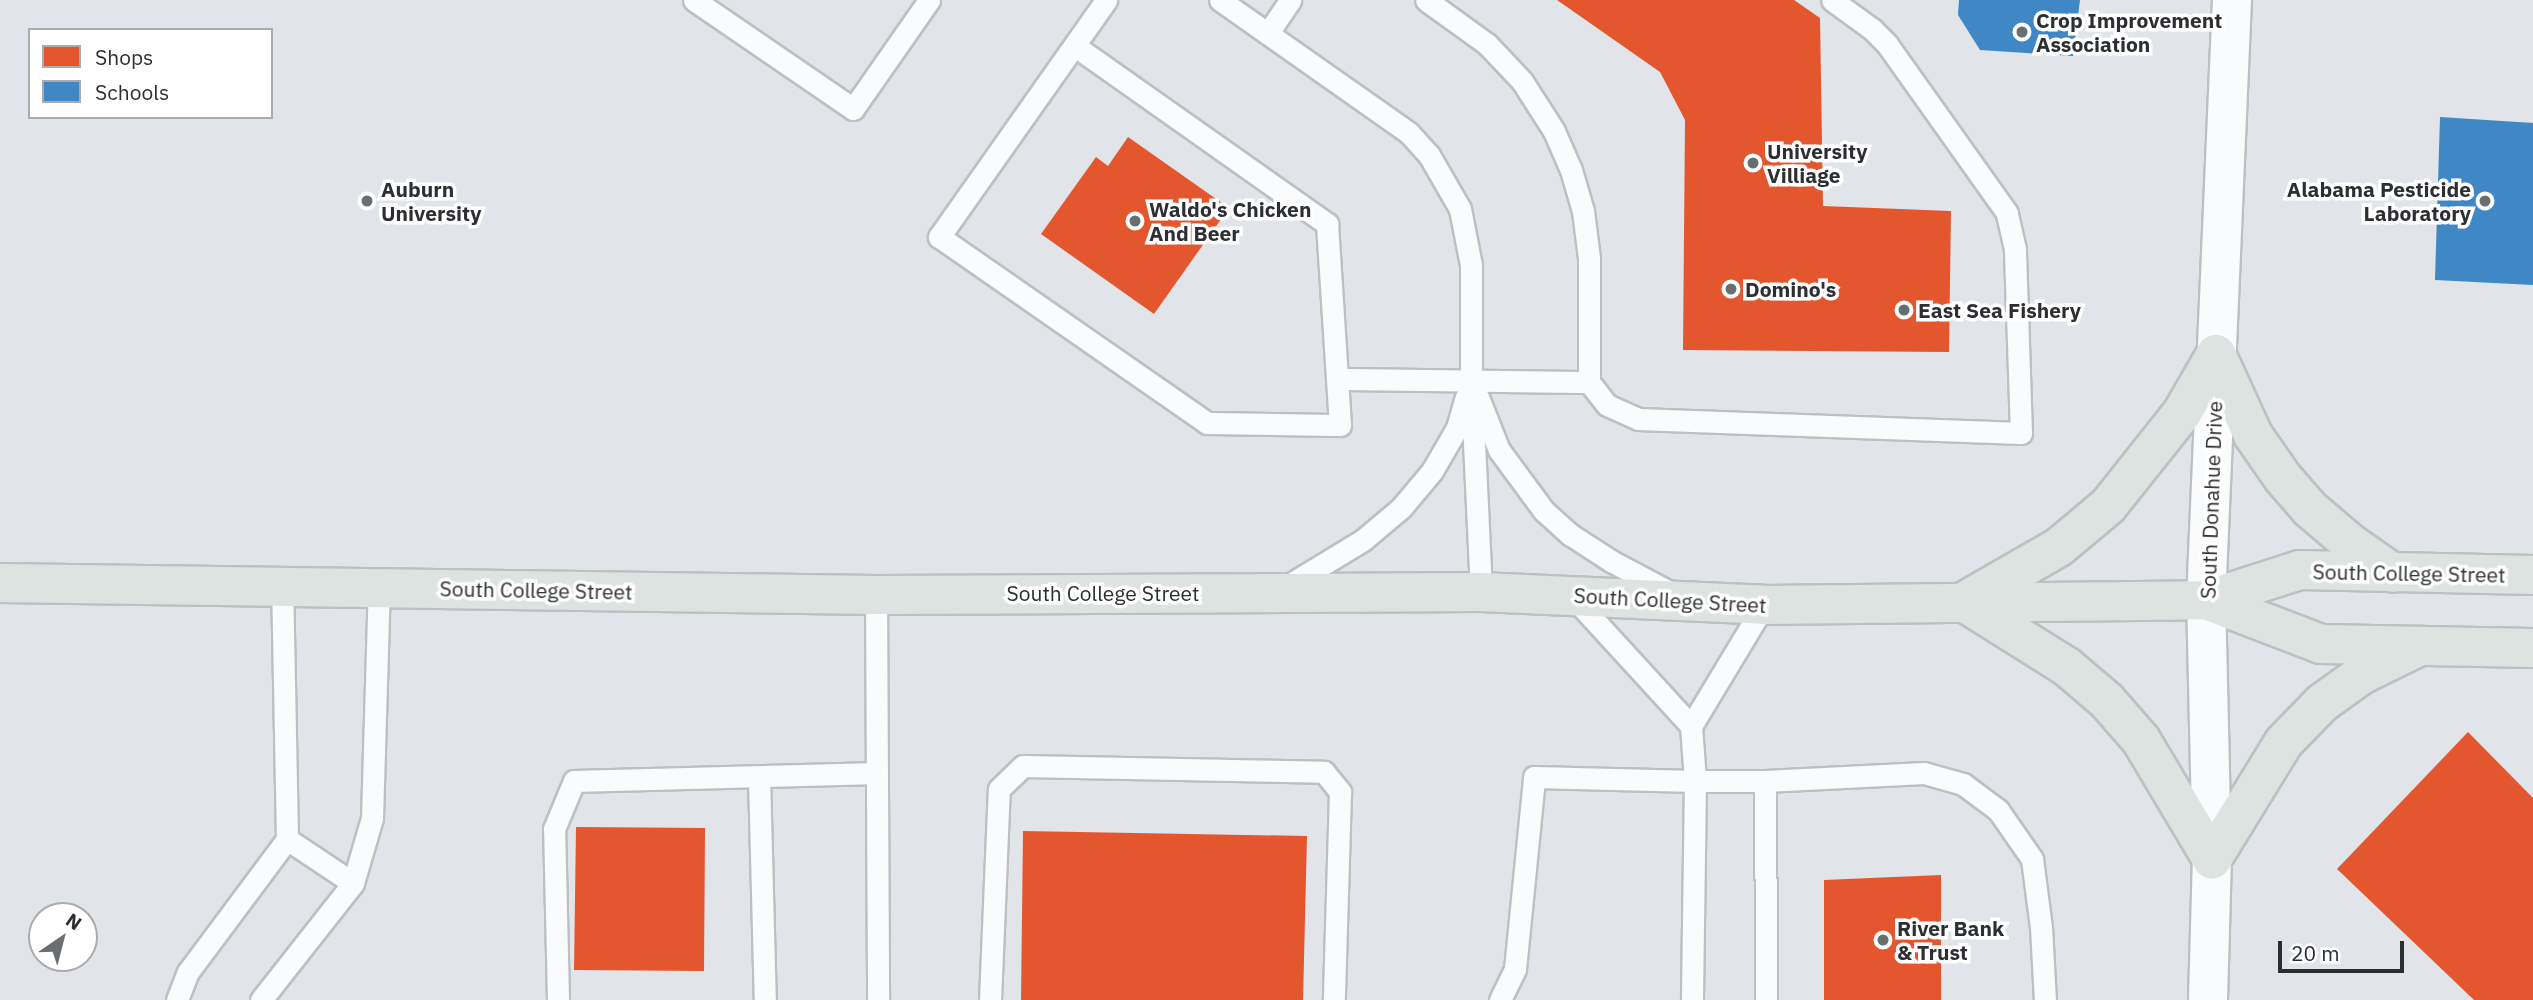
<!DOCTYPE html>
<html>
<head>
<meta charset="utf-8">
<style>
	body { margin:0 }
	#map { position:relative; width:2533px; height:1000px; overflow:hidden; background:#e1e4e8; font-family:"IBM Plex Sans",sans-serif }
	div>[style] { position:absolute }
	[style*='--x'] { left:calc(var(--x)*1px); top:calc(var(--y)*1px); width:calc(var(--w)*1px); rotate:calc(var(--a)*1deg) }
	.shops>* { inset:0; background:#e4572e }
	.schools>* { inset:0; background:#3f88c5 }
	.roads { filter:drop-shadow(2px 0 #bdc0c3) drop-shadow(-2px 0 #bdc0c3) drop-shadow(0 2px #bdc0c3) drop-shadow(0 -2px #bdc0c3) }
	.lane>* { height:21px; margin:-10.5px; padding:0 10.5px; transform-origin:10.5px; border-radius:10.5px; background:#fafbfc }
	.secondary>* { height:38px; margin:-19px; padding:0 19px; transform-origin:19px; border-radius:19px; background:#fafbfc }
	.primary>* { height:38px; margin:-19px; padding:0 19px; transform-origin:19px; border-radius:19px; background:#dce3e0 }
	.dots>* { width:19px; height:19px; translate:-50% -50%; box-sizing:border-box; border:4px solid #fff; border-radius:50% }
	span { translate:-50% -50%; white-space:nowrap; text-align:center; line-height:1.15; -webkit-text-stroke:7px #fff; paint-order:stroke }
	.poi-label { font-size:21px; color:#2c2e31; font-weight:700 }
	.left { translate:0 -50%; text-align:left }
	.right { translate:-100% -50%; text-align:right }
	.street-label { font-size:21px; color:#2c2e31 }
	.legend { position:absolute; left:28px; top:28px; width:245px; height:91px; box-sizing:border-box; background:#fff; border:2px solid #ababad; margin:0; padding:9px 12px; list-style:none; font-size:21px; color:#2c2e31 }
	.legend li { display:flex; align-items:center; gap:14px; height:35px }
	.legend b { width:35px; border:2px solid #ababad }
	.north { position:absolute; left:28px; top:902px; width:70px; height:70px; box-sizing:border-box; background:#fff; border:2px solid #ababad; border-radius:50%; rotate:35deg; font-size:19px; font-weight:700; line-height:28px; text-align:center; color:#2c2e31 }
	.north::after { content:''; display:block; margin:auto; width:24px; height:32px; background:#6b6e71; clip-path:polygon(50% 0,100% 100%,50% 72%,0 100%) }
	.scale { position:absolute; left:2278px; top:941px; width:126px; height:32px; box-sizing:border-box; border:4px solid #2c2e31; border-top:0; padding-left:9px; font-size:21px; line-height:24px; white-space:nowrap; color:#2c2e31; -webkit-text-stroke:5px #fff; paint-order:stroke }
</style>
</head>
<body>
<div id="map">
	<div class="shops">
		<i style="clip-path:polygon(1557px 0,1794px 0,1820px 18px,1823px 206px,1951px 211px,1949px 352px,1683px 350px,1685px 120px,1660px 72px)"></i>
		<i style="clip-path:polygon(1128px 137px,1229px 208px,1154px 314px,1041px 234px,1096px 157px,1108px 166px)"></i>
		<i style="clip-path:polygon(2468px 732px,2533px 798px,2533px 1000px,2474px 1000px,2337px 869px)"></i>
		<i style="clip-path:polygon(576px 827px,705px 828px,704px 971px,574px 970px)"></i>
		<i style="clip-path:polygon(1023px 831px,1307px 836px,1303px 1000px,1021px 1000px)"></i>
		<i style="clip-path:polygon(1941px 875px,1941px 1000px,1824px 1000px,1824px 880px)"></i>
	</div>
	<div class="schools">
		<i style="clip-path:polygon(1959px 0,2080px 0,2073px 56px,1980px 50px,1958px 15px)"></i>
		<i style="clip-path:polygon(2440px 117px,2533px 123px,2533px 285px,2435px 280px)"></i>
	</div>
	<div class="roads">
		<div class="lane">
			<i style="--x:694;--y:0;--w:193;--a:34.4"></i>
			<i style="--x:853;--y:109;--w:133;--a:-55.1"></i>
			<i style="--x:1220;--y:0;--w:231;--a:35.1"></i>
			<i style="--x:1409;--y:133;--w:30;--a:48"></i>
			<i style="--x:1429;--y:155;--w:62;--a:60.1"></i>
			<i style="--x:1460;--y:209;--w:57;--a:78.9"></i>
			<i style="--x:1471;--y:265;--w:114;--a:90"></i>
			<i style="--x:1471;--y:379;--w:213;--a:87.3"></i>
			<i style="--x:1268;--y:33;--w:40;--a:-56"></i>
			<i style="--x:1075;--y:46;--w:309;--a:35.2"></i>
			<i style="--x:1327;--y:224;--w:201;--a:86.3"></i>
			<i style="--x:1340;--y:425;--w:133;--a:-179.1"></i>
			<i style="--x:1207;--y:423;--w:326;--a:-145.2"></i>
			<i style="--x:939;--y:237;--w:290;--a:-54.8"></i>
			<i style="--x:1337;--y:379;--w:252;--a:0.7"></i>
			<i style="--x:1589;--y:382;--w:124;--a:-90"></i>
			<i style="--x:1589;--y:258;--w:47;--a:-97.3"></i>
			<i style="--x:1583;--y:211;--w:43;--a:-106.3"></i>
			<i style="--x:1571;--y:170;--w:43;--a:-113.6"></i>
			<i style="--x:1554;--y:131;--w:59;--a:-122.6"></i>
			<i style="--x:1522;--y:81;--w:51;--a:-133.4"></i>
			<i style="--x:1487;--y:44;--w:75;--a:-144.2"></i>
			<i style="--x:1589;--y:382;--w:29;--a:52"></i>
			<i style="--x:1607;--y:405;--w:34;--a:24"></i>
			<i style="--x:1638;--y:419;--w:383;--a:2.1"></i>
			<i style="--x:2021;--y:433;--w:184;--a:-91.9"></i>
			<i style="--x:2015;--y:249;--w:37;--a:-103"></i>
			<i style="--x:2007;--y:213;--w:207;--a:-125.4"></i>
			<i style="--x:1887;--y:44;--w:21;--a:-135"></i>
			<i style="--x:1872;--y:29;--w:49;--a:-144.1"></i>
			<i style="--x:1478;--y:397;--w:57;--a:68.4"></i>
			<i style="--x:1499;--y:450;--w:76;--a:53.6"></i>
			<i style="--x:1544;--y:511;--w:36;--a:42"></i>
			<i style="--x:1571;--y:535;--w:48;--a:33"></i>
			<i style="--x:1611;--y:561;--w:70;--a:28"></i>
			<i style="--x:1284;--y:588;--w:92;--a:-31.3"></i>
			<i style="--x:1363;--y:540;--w:50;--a:-40.1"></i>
			<i style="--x:1401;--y:508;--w:48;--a:-50"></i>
			<i style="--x:1432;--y:471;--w:50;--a:-59.8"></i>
			<i style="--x:1457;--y:428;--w:32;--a:-74"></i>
			<i style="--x:876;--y:595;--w:405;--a:89.7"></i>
			<i style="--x:1572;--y:596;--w:176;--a:47.5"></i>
			<i style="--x:1764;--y:605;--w:141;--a:121.1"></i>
			<i style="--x:1691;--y:726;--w:55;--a:85.8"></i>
			<i style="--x:1695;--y:781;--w:70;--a:0"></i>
			<i style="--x:1765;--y:781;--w:159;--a:-2.9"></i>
			<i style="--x:1924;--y:773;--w:41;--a:15.8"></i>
			<i style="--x:1963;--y:784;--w:44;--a:36.6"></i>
			<i style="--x:1998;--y:810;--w:60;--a:55.2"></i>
			<i style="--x:2032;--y:859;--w:69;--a:82.5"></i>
			<i style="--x:2041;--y:927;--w:73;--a:86.9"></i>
			<i style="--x:759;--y:777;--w:223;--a:88.5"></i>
			<i style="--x:1765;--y:781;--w:219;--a:89.7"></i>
			<i style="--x:287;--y:839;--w:79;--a:33.7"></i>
			<i style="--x:177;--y:1000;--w:30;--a:-69"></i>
			<i style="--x:188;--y:972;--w:166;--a:-53.3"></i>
			<i style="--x:287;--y:839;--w:254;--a:-91.1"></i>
			<i style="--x:261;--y:1000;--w:149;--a:-51.8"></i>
			<i style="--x:353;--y:883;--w:68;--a:-73.7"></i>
			<i style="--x:372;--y:818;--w:231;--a:-88.3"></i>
			<i style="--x:558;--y:1000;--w:171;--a:-91.3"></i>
			<i style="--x:554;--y:829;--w:52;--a:-67.4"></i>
			<i style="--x:574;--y:781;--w:303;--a:-1.5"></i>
			<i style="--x:990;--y:1000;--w:211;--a:-87.6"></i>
			<i style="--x:999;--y:789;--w:33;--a:-44"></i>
			<i style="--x:1023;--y:766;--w:301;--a:1.1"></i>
			<i style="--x:1324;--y:772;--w:26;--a:51"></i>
			<i style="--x:1340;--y:792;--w:208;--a:91.7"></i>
			<i style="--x:1500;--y:1000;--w:34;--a:-64"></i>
			<i style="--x:1515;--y:969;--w:193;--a:-84.3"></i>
			<i style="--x:1534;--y:777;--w:161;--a:1.4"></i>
			<i style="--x:1695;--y:781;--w:219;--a:90.8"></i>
		</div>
		<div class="secondary">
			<i style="--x:2208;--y:1000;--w:141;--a:-88.4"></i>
			<i style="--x:2212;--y:859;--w:259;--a:-91.3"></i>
			<i style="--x:2206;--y:600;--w:601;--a:-87.52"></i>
		</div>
		<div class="primary">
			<i style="--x:2216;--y:354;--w:89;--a:65.4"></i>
			<i style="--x:2253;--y:435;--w:52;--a:55.1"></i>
			<i style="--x:2283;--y:478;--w:41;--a:48.9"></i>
			<i style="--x:2310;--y:509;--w:52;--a:40.4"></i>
			<i style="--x:2350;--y:543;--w:52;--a:34.9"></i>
			<i style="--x:0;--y:583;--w:876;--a:0.78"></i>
			<i style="--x:876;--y:595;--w:605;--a:-0.28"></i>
			<i style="--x:1481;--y:592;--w:283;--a:2.6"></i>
			<i style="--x:1764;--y:605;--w:442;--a:-0.6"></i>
			<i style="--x:2206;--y:600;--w:99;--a:-17.7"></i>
			<i style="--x:2300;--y:570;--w:233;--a:1.2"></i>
			<i style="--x:2206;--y:600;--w:123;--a:20.9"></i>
			<i style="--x:2321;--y:644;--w:212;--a:1.1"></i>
			<i style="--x:1965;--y:601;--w:108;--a:-29.9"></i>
			<i style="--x:2059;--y:547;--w:64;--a:-39.9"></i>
			<i style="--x:2108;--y:506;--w:119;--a:-51.5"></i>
			<i style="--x:2182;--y:413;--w:68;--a:-60"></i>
			<i style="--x:1965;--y:603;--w:119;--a:32"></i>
			<i style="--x:2066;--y:666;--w:54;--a:40.5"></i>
			<i style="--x:2107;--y:701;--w:52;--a:48.9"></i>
			<i style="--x:2141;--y:740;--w:139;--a:59.2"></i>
			<i style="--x:2212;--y:859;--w:137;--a:-58.4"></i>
			<i style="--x:2284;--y:742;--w:54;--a:-45.7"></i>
			<i style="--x:2322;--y:703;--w:48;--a:-35.7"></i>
			<i style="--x:2361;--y:675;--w:66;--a:-26.2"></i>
		</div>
	</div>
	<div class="dots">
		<i style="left:2022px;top:32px;background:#6b6e71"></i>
		<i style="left:1753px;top:163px;background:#6b6e71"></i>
		<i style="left:367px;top:201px;background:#6b6e71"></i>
		<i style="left:2485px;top:201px;background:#6b6e71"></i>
		<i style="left:1135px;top:221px;background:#6b6e71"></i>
		<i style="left:1731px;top:289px;background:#6b6e71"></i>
		<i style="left:1904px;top:310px;background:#6b6e71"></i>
		<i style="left:1883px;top:940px;background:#6b6e71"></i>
	</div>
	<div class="poi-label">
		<span class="left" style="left:2036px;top:32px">Crop Improvement<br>Association</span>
		<span class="left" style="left:1767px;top:163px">University<br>Villiage</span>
		<span class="left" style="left:381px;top:201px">Auburn<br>University</span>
		<span class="right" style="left:2471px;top:201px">Alabama Pesticide<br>Laboratory</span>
		<span class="left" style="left:1149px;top:221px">Waldo's Chicken<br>And Beer</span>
		<span class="left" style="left:1745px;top:289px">Domino's</span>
		<span class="left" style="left:1918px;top:310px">East Sea Fishery</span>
		<span class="left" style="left:1897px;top:940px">River Bank<br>&amp; Trust</span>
	</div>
	<div class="street-label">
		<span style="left:2211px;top:500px;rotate:-88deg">South Donahue Drive</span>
		<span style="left:2409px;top:573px;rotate:1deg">South College Street</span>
		<span style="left:536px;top:590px;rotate:1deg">South College Street</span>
		<span style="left:1103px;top:593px">South College Street</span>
		<span style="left:1670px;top:600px;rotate:3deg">South College Street</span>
	</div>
	<ul class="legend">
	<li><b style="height:19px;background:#e4572e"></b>Shops</li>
	<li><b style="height:19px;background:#3f88c5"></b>Schools</li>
	</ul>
	<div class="north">N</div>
	<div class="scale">20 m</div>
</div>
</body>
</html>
